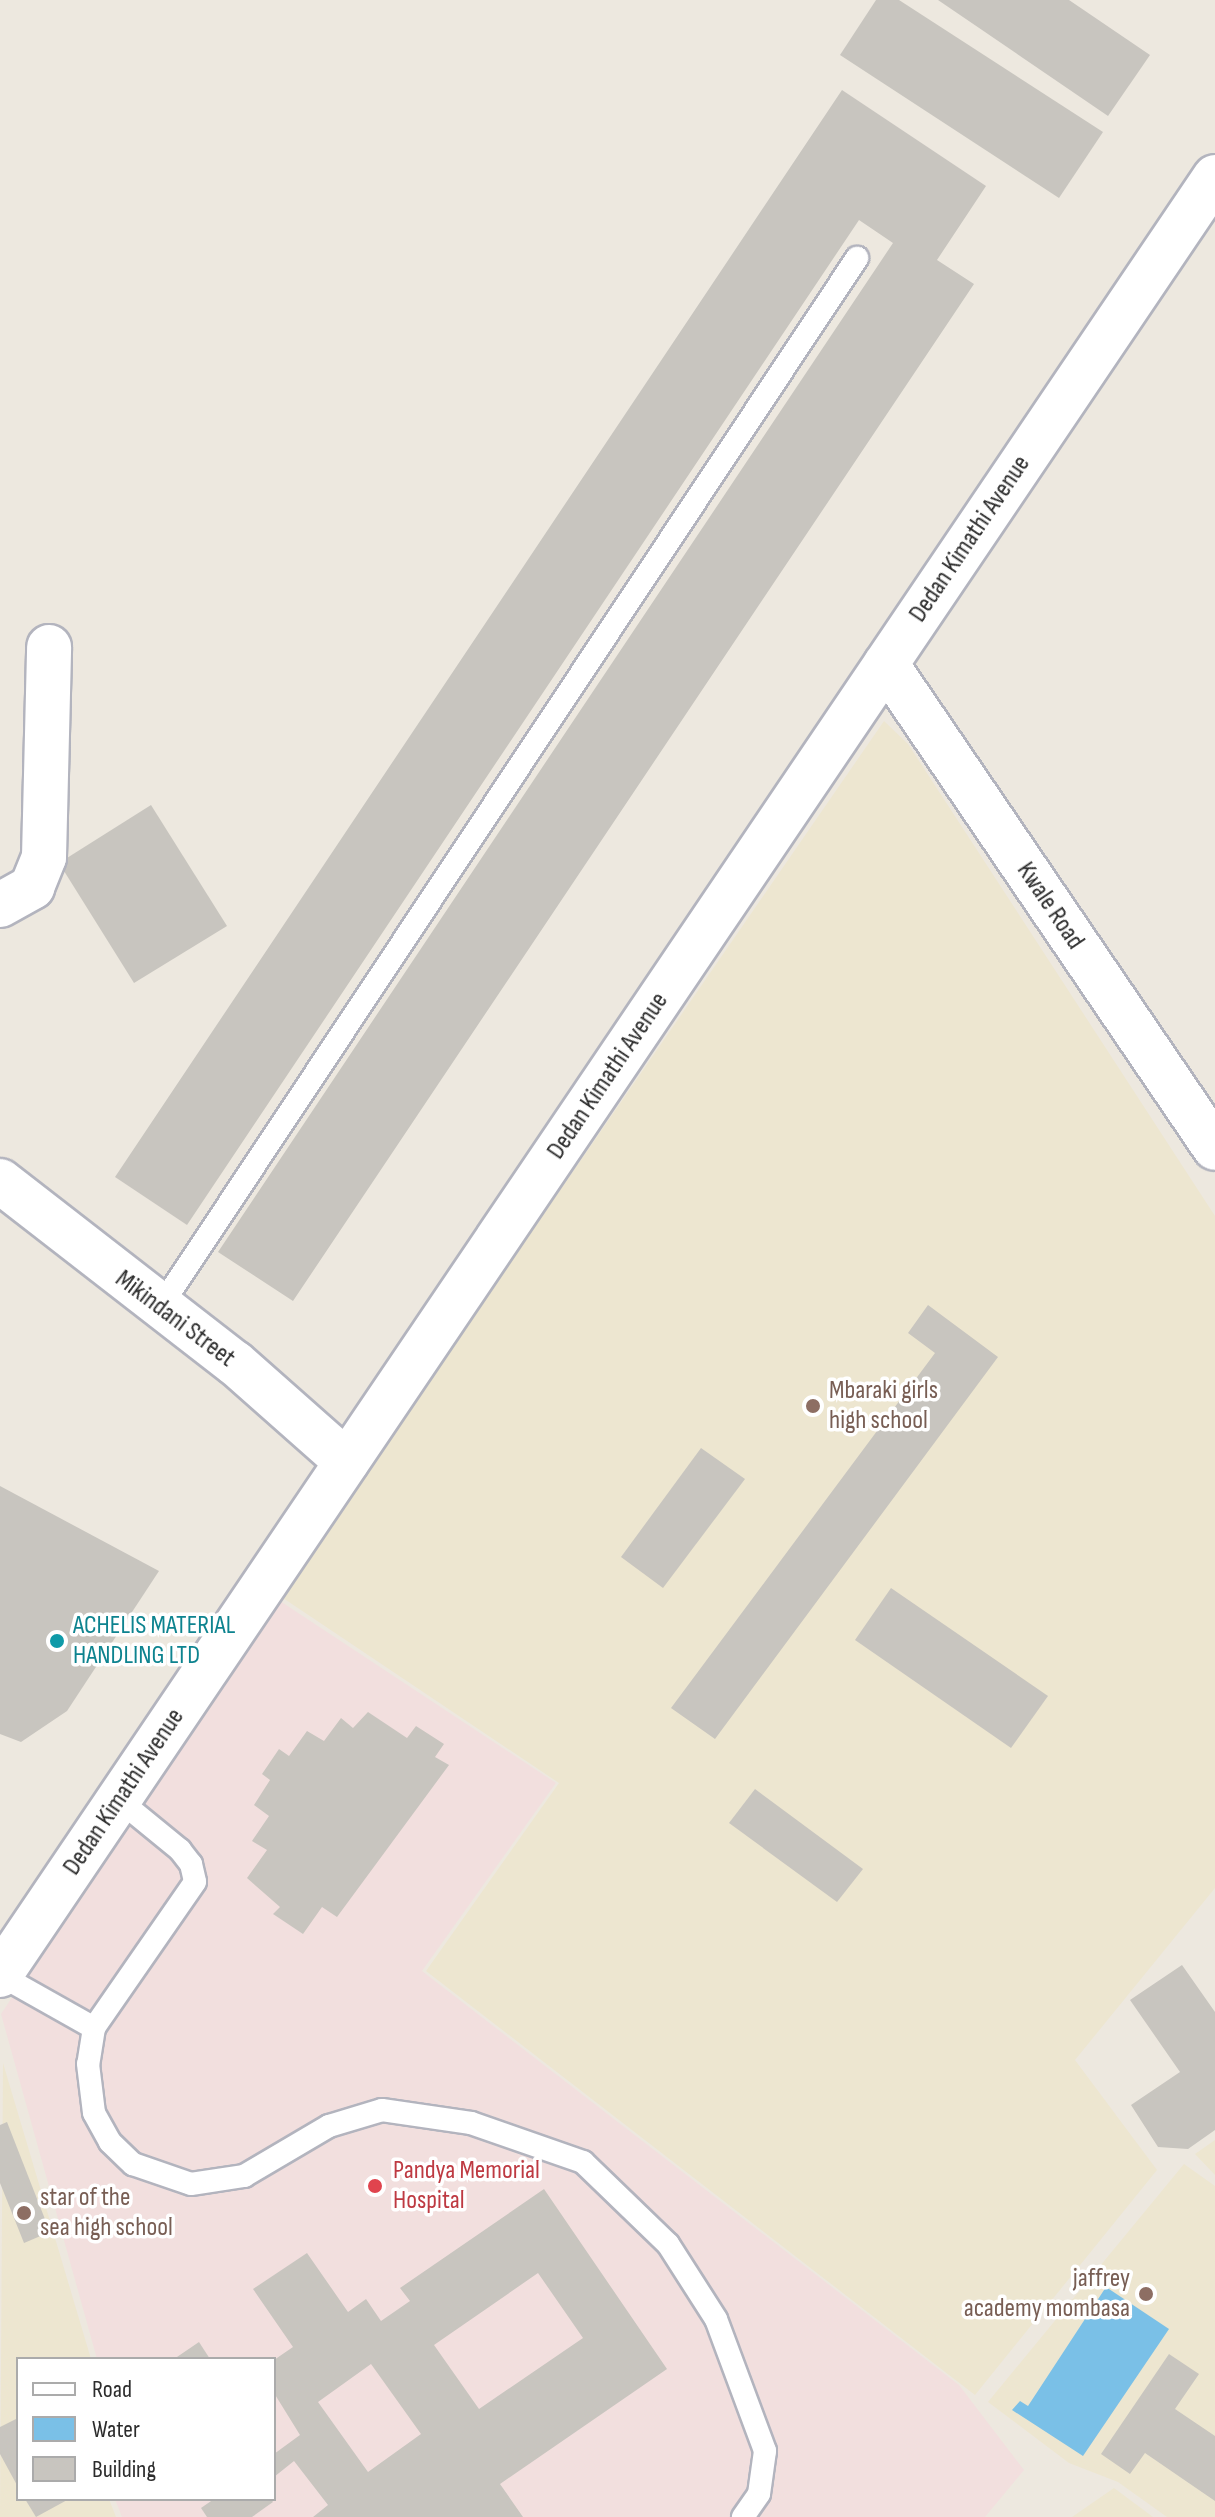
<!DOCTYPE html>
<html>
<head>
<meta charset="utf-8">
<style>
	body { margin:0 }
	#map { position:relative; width:1215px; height:2517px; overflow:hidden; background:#ede8df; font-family:"Sofia Sans Condensed",sans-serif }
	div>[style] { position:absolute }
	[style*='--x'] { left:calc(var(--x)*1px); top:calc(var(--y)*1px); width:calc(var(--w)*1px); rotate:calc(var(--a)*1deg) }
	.education>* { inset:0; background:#ede6d0 }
	.medical>* { inset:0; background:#f2dfde }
	.water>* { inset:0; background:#7ac0e7 }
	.building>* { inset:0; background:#c8c5bf }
	.roads { filter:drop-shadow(2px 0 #b3b4be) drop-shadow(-2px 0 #b3b4be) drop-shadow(0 2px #b3b4be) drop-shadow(0 -2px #b3b4be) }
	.lane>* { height:22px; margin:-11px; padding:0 11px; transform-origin:11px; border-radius:11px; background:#fff }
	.street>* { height:44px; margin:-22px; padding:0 22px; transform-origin:22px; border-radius:22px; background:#fff }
	.secondary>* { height:44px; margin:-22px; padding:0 22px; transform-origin:22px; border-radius:22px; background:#fff }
	.dots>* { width:22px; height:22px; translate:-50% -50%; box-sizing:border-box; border:4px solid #fff; border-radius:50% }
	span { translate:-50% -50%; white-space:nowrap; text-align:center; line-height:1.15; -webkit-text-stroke:7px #fff; paint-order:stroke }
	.street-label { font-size:26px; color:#2c2c2c }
	.education-label { font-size:26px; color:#785e54 }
	.left { translate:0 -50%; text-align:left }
	.right { translate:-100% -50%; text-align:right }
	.culture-label { font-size:26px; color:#0d838f }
	.health-label { font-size:26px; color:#be3a42 }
	.legend { position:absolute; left:16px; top:2357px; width:260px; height:144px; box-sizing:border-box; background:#fff; border:2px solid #ababab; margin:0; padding:10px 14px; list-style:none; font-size:24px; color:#2c2c2c }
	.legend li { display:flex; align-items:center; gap:16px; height:40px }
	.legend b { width:40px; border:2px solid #ababab }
</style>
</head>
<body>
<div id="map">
	<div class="education">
		<i style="clip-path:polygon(884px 721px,908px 744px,1215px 1216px,1215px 1888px,1075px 2060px,1157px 2170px,975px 2395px,426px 1971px,559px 1783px,280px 1596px)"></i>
		<i style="clip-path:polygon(3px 2063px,91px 2359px,18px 2359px,18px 2499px,109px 2499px,116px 2517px,0 2517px)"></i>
		<i style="clip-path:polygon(1215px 2140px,1215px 2175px,1195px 2154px)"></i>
		<i style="clip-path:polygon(1184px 2164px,1215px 2186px,1215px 2517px,1167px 2517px,1118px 2482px,1069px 2463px,988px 2402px)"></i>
		<i style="clip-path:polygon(1114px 2488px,1153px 2517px,1072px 2517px)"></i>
	</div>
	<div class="medical">
		<i style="clip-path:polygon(277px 1599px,556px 1783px,422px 1971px,959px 2385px,1024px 2470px,985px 2517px,122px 2517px,115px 2499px,274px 2499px,274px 2359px,97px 2359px,1px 2014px)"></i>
	</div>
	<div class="water">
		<i style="clip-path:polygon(1106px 2287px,1169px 2329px,1083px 2456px,1012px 2410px,1020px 2401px,1028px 2406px)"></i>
	</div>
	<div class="building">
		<i style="clip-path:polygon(876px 0,899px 0,1103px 132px,1059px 198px,840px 55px)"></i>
		<i style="clip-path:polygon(938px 0,1069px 0,1150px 55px,1108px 116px)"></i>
		<i style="clip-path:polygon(842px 90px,986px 186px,937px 260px,974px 284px,293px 1301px,218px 1252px,893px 243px,859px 220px,187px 1225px,115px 1177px)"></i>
		<i style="clip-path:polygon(151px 805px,227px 926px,134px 983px,59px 863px)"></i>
		<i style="clip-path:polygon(928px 1305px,998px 1357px,715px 1739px,671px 1708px,935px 1353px,908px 1333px)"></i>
		<i style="clip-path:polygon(701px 1448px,745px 1479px,663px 1588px,621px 1557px)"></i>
		<i style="clip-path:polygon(0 1486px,159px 1571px,67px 1711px,21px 1742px,0 1734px)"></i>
		<i style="clip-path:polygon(891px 1588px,1048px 1696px,1011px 1748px,855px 1640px)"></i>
		<i style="clip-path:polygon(368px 1712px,407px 1738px,416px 1726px,444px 1744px,435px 1757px,449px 1765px,337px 1917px,322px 1907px,303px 1934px,273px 1914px,280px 1907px,247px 1878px,267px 1850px,252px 1841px,269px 1816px,254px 1805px,270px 1780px,262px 1774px,279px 1749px,289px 1756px,307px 1731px,324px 1741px,341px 1718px,353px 1728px)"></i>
		<i style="clip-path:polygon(755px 1789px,863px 1869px,837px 1902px,729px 1823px)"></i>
		<i style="clip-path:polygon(1182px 1965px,1215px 2012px,1215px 2130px,1188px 2149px,1158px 2147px,1131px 2105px,1180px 2072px,1130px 2000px)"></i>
		<i style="clip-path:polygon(7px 2122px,50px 2232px,24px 2243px,0 2183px,0 2125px)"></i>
		<i style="clip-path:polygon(evenodd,544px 2189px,667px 2369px,500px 2484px,523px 2517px,313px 2517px,328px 2505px,294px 2461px,274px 2477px,274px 2454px,300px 2435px,274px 2393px,274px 2360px,293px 2347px,253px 2289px,307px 2253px,348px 2312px,366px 2299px,381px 2321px,410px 2301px,400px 2288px,544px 2189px,538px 2273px,583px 2338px,479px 2409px,434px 2345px,538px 2273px,544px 2189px,371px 2364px,421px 2434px,368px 2472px,318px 2402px,371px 2364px)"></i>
		<i style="clip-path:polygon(199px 2342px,210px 2359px,174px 2359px)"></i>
		<i style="clip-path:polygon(1169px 2354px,1199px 2374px,1175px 2409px,1215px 2436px,1215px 2501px,1145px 2453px,1130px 2474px,1101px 2454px)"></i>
		<i style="clip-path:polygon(18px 2418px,18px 2487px,0 2454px,0 2427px)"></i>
		<i style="clip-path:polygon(25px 2499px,69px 2499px,36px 2517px)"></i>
		<i style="clip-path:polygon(214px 2499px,271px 2499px,273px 2502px,252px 2517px,207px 2517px,201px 2508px)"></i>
	</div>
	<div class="roads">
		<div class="lane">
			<i style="--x:159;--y:1309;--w:1262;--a:-56.41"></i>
			<i style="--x:119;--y:1800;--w:79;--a:39.3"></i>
			<i style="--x:180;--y:1850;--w:18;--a:52"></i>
			<i style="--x:191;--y:1864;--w:18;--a:77"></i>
			<i style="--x:195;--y:1882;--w:178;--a:124.7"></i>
			<i style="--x:94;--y:2028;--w:36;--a:99"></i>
			<i style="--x:88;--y:2064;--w:49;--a:83"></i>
			<i style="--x:94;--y:2113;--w:33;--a:61"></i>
			<i style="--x:110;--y:2142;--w:32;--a:44"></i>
			<i style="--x:133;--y:2164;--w:61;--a:19"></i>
			<i style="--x:191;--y:2184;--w:54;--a:-8.6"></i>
			<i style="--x:244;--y:2176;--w:99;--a:-30.5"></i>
			<i style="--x:329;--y:2126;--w:55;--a:-16.8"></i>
			<i style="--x:382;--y:2110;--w:90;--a:8.3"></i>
			<i style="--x:471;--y:2123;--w:119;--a:19.2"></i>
			<i style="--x:583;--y:2162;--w:118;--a:44"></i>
			<i style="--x:668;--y:2244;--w:89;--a:57.4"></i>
			<i style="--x:716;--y:2319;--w:141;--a:69.6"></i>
			<i style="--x:765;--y:2451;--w:43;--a:97.9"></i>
			<i style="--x:759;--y:2494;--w:28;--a:125"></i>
			<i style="--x:0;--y:1975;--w:108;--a:29.4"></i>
		</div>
		<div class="street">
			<i style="--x:886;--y:664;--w:585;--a:55.79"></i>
			<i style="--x:0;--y:905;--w:37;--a:-29"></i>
			<i style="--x:32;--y:887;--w:32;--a:-68"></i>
			<i style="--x:44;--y:857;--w:210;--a:-88.6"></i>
			<i style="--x:0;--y:1181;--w:297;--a:37.8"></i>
			<i style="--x:235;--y:1363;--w:149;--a:41.5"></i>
		</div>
		<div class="secondary">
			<i style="--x:0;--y:1975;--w:2170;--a:-55.95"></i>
		</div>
	</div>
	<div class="dots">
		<i style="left:813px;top:1406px;background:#8d6e63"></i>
		<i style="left:57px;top:1641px;background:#0f9aa8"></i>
		<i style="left:375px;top:2186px;background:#e0444e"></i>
		<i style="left:24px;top:2213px;background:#8d6e63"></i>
		<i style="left:1146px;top:2294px;background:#8d6e63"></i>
	</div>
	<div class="street-label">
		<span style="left:970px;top:539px;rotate:-56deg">Dedan Kimathi Avenue</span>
		<span style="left:1050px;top:906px;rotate:56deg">Kwale Road</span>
		<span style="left:608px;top:1076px;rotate:-56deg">Dedan Kimathi Avenue</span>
		<span style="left:175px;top:1319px;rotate:37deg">Mikindani Street</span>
		<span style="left:124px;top:1792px;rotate:-56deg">Dedan Kimathi Avenue</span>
	</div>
	<div class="education-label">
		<span class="left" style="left:829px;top:1406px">Mbaraki girls<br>high school</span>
		<span class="left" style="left:40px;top:2213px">star of the<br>sea high school</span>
		<span class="right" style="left:1130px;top:2294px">jaffrey<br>academy mombasa</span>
	</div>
	<div class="culture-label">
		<span class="left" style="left:73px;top:1641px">ACHELIS MATERIAL<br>HANDLING LTD</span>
	</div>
	<div class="health-label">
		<span class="left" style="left:393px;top:2186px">Pandya Memorial<br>Hospital</span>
	</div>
	<ul class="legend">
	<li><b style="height:10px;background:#fff"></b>Road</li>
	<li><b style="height:22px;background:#7ac0e7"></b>Water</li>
	<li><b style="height:22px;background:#c8c5bf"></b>Building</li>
	</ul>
</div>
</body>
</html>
